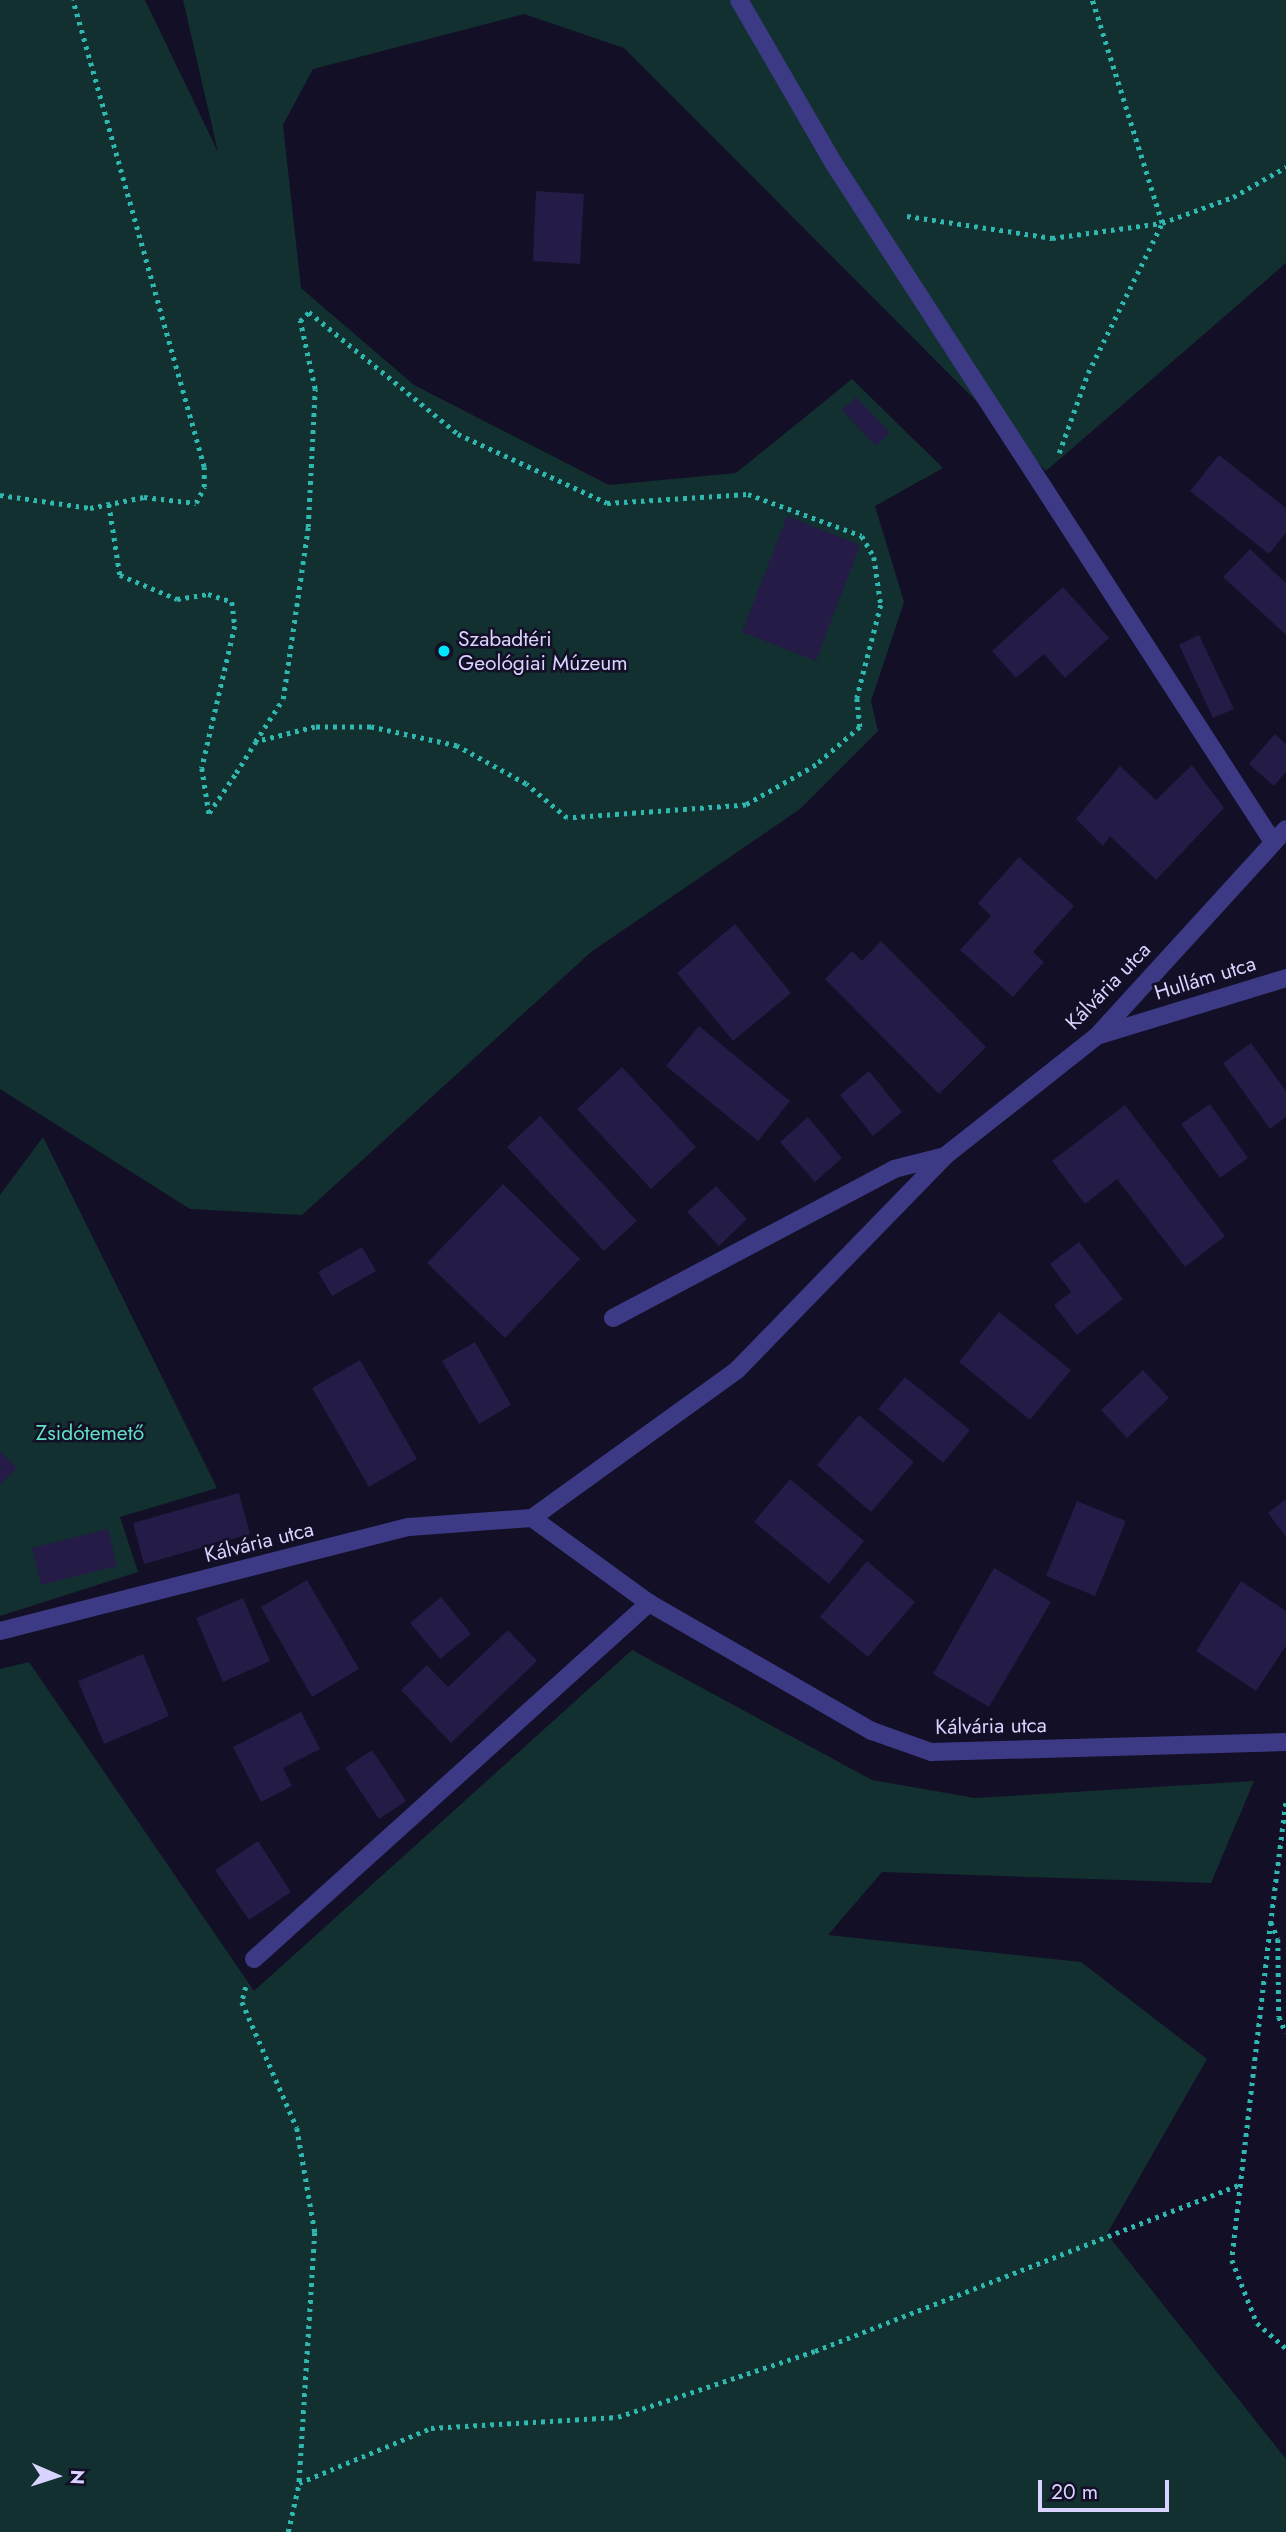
<!DOCTYPE html>
<html>
<head>
<meta charset="utf-8">
<style>
	body { margin:0 }
	#map { position:relative; width:1286px; height:2532px; overflow:hidden; background:#130f26; font-family:Jost,sans-serif }
	div>[style] { position:absolute }
	[style*='--x'] { left:calc(var(--x)*1px); top:calc(var(--y)*1px); width:calc(var(--w)*1px); rotate:calc(var(--a)*1deg) }
	.green>* { inset:0; background:#12302f }
	.building>* { inset:0; background:#241b47 }
	.path>* { height:4.5px; margin-top:-2.25px; transform-origin:0; background:repeating-linear-gradient(90deg,#2fb8b0 0 3.5px,transparent 0 8.5px) }
	.minor>* { height:18px; margin:-9px; padding:0 9px; transform-origin:9px; border-radius:9px; background:#3d3a85 }
	.dots>* { width:19px; height:19px; translate:-50% -50%; box-sizing:border-box; border:4px solid #130f26; border-radius:50% }
	span { translate:-50% -50%; white-space:nowrap; text-align:center; line-height:1.15; -webkit-text-stroke:5px #130f26; paint-order:stroke }
	.poi-label { font-size:21px; color:#d9d4ff }
	.left { translate:0 -50%; text-align:left }
	.street-label { font-size:21px; color:#d9d4ff }
	.park-label { font-size:21px; color:#5fe0c0 }
	.north { position:absolute; left:21px; top:2441px; width:70px; height:70px; -webkit-text-stroke:5px #130f26; paint-order:stroke; rotate:93deg; font-size:19px; font-weight:700; line-height:28px; text-align:center; color:#d9d4ff }
	.north::after { content:''; display:block; margin:auto; width:24px; height:32px; background:#d9d4ff; clip-path:polygon(50% 0,100% 100%,50% 72%,0 100%) }
	.scale { position:absolute; left:1038px; top:2480px; width:131px; height:32px; box-sizing:border-box; border:4px solid #d9d4ff; border-top:0; padding-left:9px; font-size:21px; line-height:24px; white-space:nowrap; color:#d9d4ff; -webkit-text-stroke:5px #130f26; paint-order:stroke }
</style>
</head>
<body>
<div id="map">
	<div class="green">
		<i style="clip-path:polygon(0 0,145px 0,218px 152px,183px 0,1286px 0,1286px 263px,1046px 471px,624px 48px,524px 14px,313px 69px,283px 125px,301px 288px,414px 385px,609px 485px,736px 473px,852px 379px,943px 468px,875px 506px,904px 602px,871px 701px,878px 731px,800px 809px,591px 952px,302px 1215px,190px 1209px,0 1089px)"></i>
		<i style="clip-path:polygon(43px 1137px,217px 1488px,120px 1517px,138px 1572px,0 1616px,0 1195px)"></i>
		<i style="clip-path:polygon(632px 1650px,872px 1780px,975px 1798px,1254px 1781px,1211px 1883px,882px 1872px,828px 1935px,1081px 1962px,1207px 2059px,1107px 2234px,1286px 2459px,1286px 2532px,0 2532px,0 1669px,29px 1662px,254px 1991px)"></i>
	</div>
	<div class="building">
		<i style="clip-path:polygon(536px 191px,584px 194px,580px 264px,533px 261px)"></i>
		<i style="clip-path:polygon(856px 397px,890px 433px,876px 446px,842px 410px)"></i>
		<i style="clip-path:polygon(1219px 455px,1286px 508px,1286px 533px,1269px 554px,1190px 491px)"></i>
		<i style="clip-path:polygon(787px 516px,860px 545px,816px 661px,742px 632px)"></i>
		<i style="clip-path:polygon(1250px 549px,1286px 583px,1286px 635px,1223px 577px)"></i>
		<i style="clip-path:polygon(1063px 587px,1109px 638px,1065px 678px,1044px 654px,1016px 678px,992px 651px)"></i>
		<i style="clip-path:polygon(1199px 635px,1234px 709px,1213px 718px,1179px 645px)"></i>
		<i style="clip-path:polygon(1275px 734px,1286px 744px,1286px 772px,1274px 786px,1249px 764px)"></i>
		<i style="clip-path:polygon(1192px 765px,1224px 808px,1156px 880px,1110px 836px,1103px 846px,1076px 819px,1120px 766px,1156px 800px)"></i>
		<i style="clip-path:polygon(1019px 857px,1074px 906px,1033px 952px,1044px 962px,1013px 997px,960px 950px,991px 916px,978px 903px)"></i>
		<i style="clip-path:polygon(735px 924px,791px 993px,733px 1041px,677px 973px)"></i>
		<i style="clip-path:polygon(881px 941px,986px 1047px,939px 1094px,825px 979px,852px 951px,862px 961px)"></i>
		<i style="clip-path:polygon(699px 1026px,790px 1101px,758px 1141px,666px 1066px)"></i>
		<i style="clip-path:polygon(1251px 1043px,1286px 1091px,1286px 1117px,1270px 1129px,1223px 1063px)"></i>
		<i style="clip-path:polygon(622px 1067px,696px 1147px,651px 1189px,577px 1109px)"></i>
		<i style="clip-path:polygon(869px 1071px,902px 1112px,873px 1136px,840px 1095px)"></i>
		<i style="clip-path:polygon(1210px 1104px,1248px 1158px,1220px 1178px,1181px 1124px)"></i>
		<i style="clip-path:polygon(1125px 1105px,1225px 1236px,1185px 1267px,1117px 1179px,1085px 1204px,1052px 1161px)"></i>
		<i style="clip-path:polygon(540px 1116px,637px 1221px,604px 1251px,507px 1147px)"></i>
		<i style="clip-path:polygon(808px 1117px,842px 1158px,815px 1182px,780px 1142px)"></i>
		<i style="clip-path:polygon(503px 1184px,580px 1259px,505px 1338px,427px 1263px)"></i>
		<i style="clip-path:polygon(716px 1186px,747px 1219px,719px 1246px,687px 1212px)"></i>
		<i style="clip-path:polygon(1079px 1242px,1123px 1299px,1077px 1335px,1054px 1305px,1071px 1292px,1050px 1264px)"></i>
		<i style="clip-path:polygon(362px 1247px,376px 1271px,332px 1296px,318px 1272px)"></i>
		<i style="clip-path:polygon(999px 1312px,1071px 1370px,1030px 1420px,959px 1362px)"></i>
		<i style="clip-path:polygon(475px 1342px,511px 1405px,479px 1424px,442px 1361px)"></i>
		<i style="clip-path:polygon(360px 1360px,417px 1459px,369px 1487px,312px 1388px)"></i>
		<i style="clip-path:polygon(1143px 1370px,1169px 1398px,1127px 1438px,1101px 1410px)"></i>
		<i style="clip-path:polygon(905px 1377px,970px 1430px,943px 1463px,878px 1409px)"></i>
		<i style="clip-path:polygon(859px 1415px,914px 1462px,871px 1512px,817px 1465px)"></i>
		<i style="clip-path:polygon(0 1451px,17px 1468px,0 1485px)"></i>
		<i style="clip-path:polygon(790px 1479px,864px 1541px,829px 1584px,754px 1522px)"></i>
		<i style="clip-path:polygon(239px 1493px,250px 1534px,144px 1564px,133px 1523px)"></i>
		<i style="clip-path:polygon(1286px 1499px,1286px 1537px,1268px 1513px)"></i>
		<i style="clip-path:polygon(1077px 1501px,1126px 1521px,1095px 1596px,1046px 1576px)"></i>
		<i style="clip-path:polygon(108px 1529px,117px 1566px,41px 1585px,32px 1548px)"></i>
		<i style="clip-path:polygon(867px 1561px,915px 1602px,868px 1657px,820px 1617px)"></i>
		<i style="clip-path:polygon(994px 1568px,1051px 1602px,989px 1707px,933px 1674px)"></i>
		<i style="clip-path:polygon(307px 1580px,359px 1669px,312px 1697px,261px 1607px)"></i>
		<i style="clip-path:polygon(1241px 1581px,1286px 1611px,1286px 1646px,1256px 1691px,1196px 1651px)"></i>
		<i style="clip-path:polygon(441px 1597px,471px 1634px,440px 1659px,410px 1623px)"></i>
		<i style="clip-path:polygon(243px 1598px,270px 1661px,223px 1682px,196px 1618px)"></i>
		<i style="clip-path:polygon(508px 1630px,537px 1661px,451px 1743px,401px 1690px,427px 1665px,448px 1687px)"></i>
		<i style="clip-path:polygon(143px 1654px,169px 1716px,104px 1744px,78px 1681px)"></i>
		<i style="clip-path:polygon(301px 1712px,320px 1749px,283px 1768px,292px 1786px,261px 1802px,233px 1747px)"></i>
		<i style="clip-path:polygon(372px 1750px,406px 1801px,379px 1819px,345px 1768px)"></i>
		<i style="clip-path:polygon(258px 1841px,291px 1892px,249px 1920px,215px 1870px)"></i>
	</div>
	<div class="path">
		<i style="--x:907;--y:216;--w:147;--a:8.6"></i>
		<i style="--x:1052;--y:238;--w:111;--a:-7.8"></i>
		<i style="--x:1162;--y:223;--w:234;--a:-107.4"></i>
		<i style="--x:1059;--y:453;--w:85;--a:-70.1"></i>
		<i style="--x:1088;--y:373;--w:167;--a:-63.7"></i>
		<i style="--x:1162;--y:223;--w:76;--a:-20.1"></i>
		<i style="--x:1233;--y:197;--w:61;--a:-29.5"></i>
		<i style="--x:0;--y:495;--w:91;--a:8.2"></i>
		<i style="--x:90;--y:508;--w:55;--a:-11.5"></i>
		<i style="--x:144;--y:497;--w:52;--a:6.6"></i>
		<i style="--x:196;--y:503;--w:18;--a:-63"></i>
		<i style="--x:204;--y:487;--w:20;--a:-90"></i>
		<i style="--x:204;--y:467;--w:485;--a:-105.7"></i>
		<i style="--x:109;--y:504;--w:72;--a:81.2"></i>
		<i style="--x:120;--y:575;--w:62;--a:22.8"></i>
		<i style="--x:177;--y:599;--w:31;--a:-9"></i>
		<i style="--x:208;--y:594;--w:25;--a:18"></i>
		<i style="--x:232;--y:602;--w:24;--a:83"></i>
		<i style="--x:235;--y:626;--w:146;--a:103.1"></i>
		<i style="--x:202;--y:768;--w:46;--a:81.2"></i>
		<i style="--x:209;--y:813;--w:48;--a:-56"></i>
		<i style="--x:236;--y:773;--w:36;--a:-58"></i>
		<i style="--x:255;--y:742;--w:51;--a:-56.9"></i>
		<i style="--x:283;--y:699;--w:174;--a:-81.7"></i>
		<i style="--x:308;--y:527;--w:138;--a:-87.1"></i>
		<i style="--x:315;--y:389;--w:70;--a:-102.4"></i>
		<i style="--x:300;--y:321;--w:13;--a:-45"></i>
		<i style="--x:309;--y:312;--w:193;--a:39.3"></i>
		<i style="--x:458;--y:434;--w:164;--a:24.8"></i>
		<i style="--x:607;--y:503;--w:141;--a:-3.7"></i>
		<i style="--x:748;--y:494;--w:121;--a:20.2"></i>
		<i style="--x:862;--y:536;--w:24;--a:60"></i>
		<i style="--x:874;--y:557;--w:49;--a:81.7"></i>
		<i style="--x:881;--y:605;--w:96;--a:104.5"></i>
		<i style="--x:857;--y:698;--w:29;--a:84"></i>
		<i style="--x:860;--y:727;--w:58;--a:139.2"></i>
		<i style="--x:816;--y:765;--w:81;--a:150.3"></i>
		<i style="--x:746;--y:805;--w:179;--a:175.8"></i>
		<i style="--x:567;--y:818;--w:53;--a:-140.3"></i>
		<i style="--x:526;--y:784;--w:79;--a:-151.2"></i>
		<i style="--x:457;--y:746;--w:88;--a:-167.5"></i>
		<i style="--x:371;--y:727;--w:56;--a:180"></i>
		<i style="--x:315;--y:727;--w:62;--a:166"></i>
		<i style="--x:1286;--y:1803;--w:120;--a:97.2"></i>
		<i style="--x:1271;--y:1922;--w:18;--a:68"></i>
		<i style="--x:1278;--y:1939;--w:78;--a:89.3"></i>
		<i style="--x:1279;--y:2017;--w:17;--a:66"></i>
		<i style="--x:1271;--y:1922;--w:340;--a:96.6"></i>
		<i style="--x:1232;--y:2260;--w:68;--a:68.4"></i>
		<i style="--x:1257;--y:2323;--w:38;--a:41"></i>
		<i style="--x:246;--y:1987;--w:16;--a:105"></i>
		<i style="--x:242;--y:2002;--w:137;--a:66.4"></i>
		<i style="--x:297;--y:2128;--w:106;--a:80.2"></i>
		<i style="--x:315;--y:2232;--w:252;--a:93.6"></i>
		<i style="--x:288;--y:2532;--w:50;--a:-77.3"></i>
		<i style="--x:299;--y:2483;--w:143;--a:-22.6"></i>
		<i style="--x:431;--y:2428;--w:187;--a:-3.4"></i>
		<i style="--x:618;--y:2417;--w:208;--a:-18.5"></i>
		<i style="--x:815;--y:2351;--w:458;--a:-21.4"></i>
	</div>
	<div class="minor">
		<i style="--x:739;--y:0;--w:193;--a:59.9"></i>
		<i style="--x:836;--y:167;--w:804;--a:57.08"></i>
		<i style="--x:1100;--y:1035;--w:195;--a:-17"></i>
		<i style="--x:613;--y:1318;--w:318;--a:-27.9"></i>
		<i style="--x:894;--y:1169;--w:53;--a:-14.3"></i>
		<i style="--x:532;--y:1518;--w:145;--a:36"></i>
		<i style="--x:649;--y:1603;--w:257;--a:29.9"></i>
		<i style="--x:872;--y:1731;--w:63;--a:19.6"></i>
		<i style="--x:931;--y:1752;--w:355;--a:-1.6"></i>
		<i style="--x:0;--y:1631;--w:422;--a:-14.3"></i>
		<i style="--x:409;--y:1527;--w:123;--a:-4.2"></i>
		<i style="--x:532;--y:1518;--w:253;--a:-35.8"></i>
		<i style="--x:737;--y:1370;--w:298;--a:-45.8"></i>
		<i style="--x:945;--y:1156;--w:194;--a:-38.3"></i>
		<i style="--x:1097;--y:1036;--w:280;--a:-47.6"></i>
		<i style="--x:254;--y:1959;--w:532;--a:-42.03"></i>
	</div>
	<div class="dots">
		<i style="left:444px;top:651px;background:#00e5ff"></i>
	</div>
	<div class="poi-label">
		<span class="left" style="left:458px;top:651px">Szabadtéri<br>Geológiai Múzeum</span>
	</div>
	<div class="street-label">
		<span style="left:1205px;top:978px;rotate:-17deg">Hullám utca</span>
		<span style="left:1108px;top:986px;rotate:-46deg">Kálvária utca</span>
		<span style="left:259px;top:1542px;rotate:-14deg">Kálvária utca</span>
		<span style="left:991px;top:1726px;rotate:-1deg">Kálvária utca</span>
	</div>
	<div class="park-label">
		<span style="left:90px;top:1433px">Zsidótemető</span>
	</div>
	<div class="north">N</div>
	<div class="scale">20 m</div>
</div>
</body>
</html>
